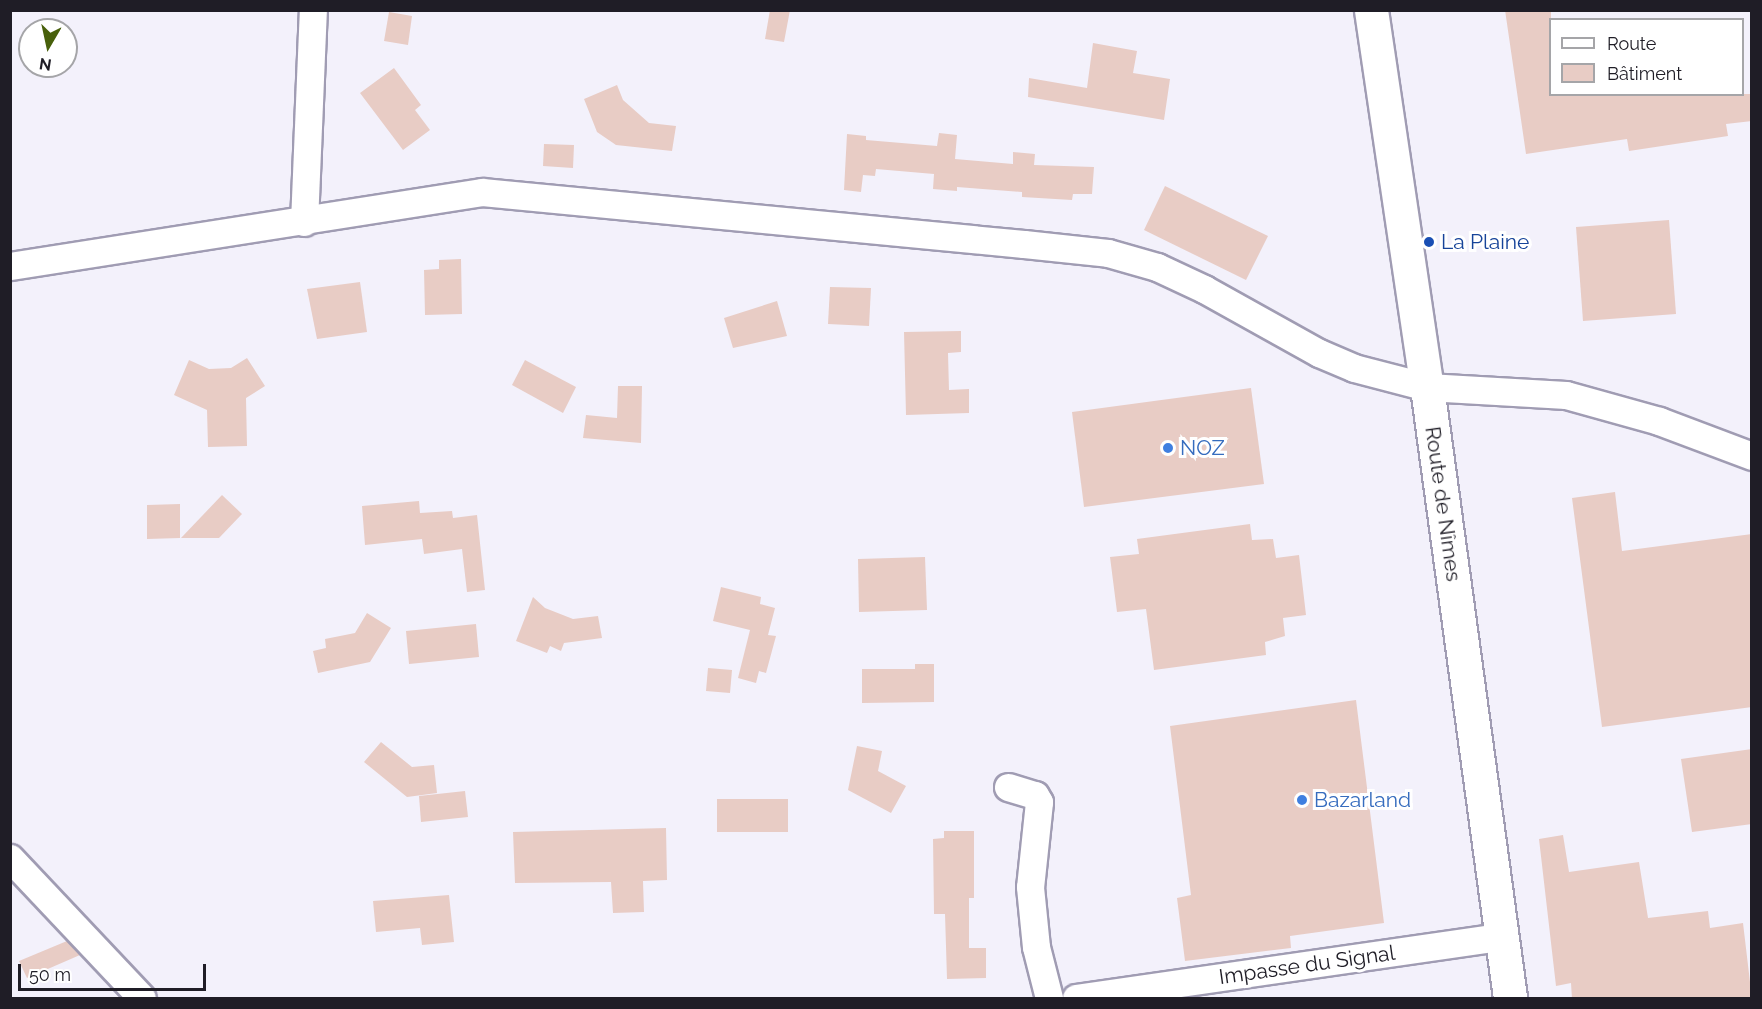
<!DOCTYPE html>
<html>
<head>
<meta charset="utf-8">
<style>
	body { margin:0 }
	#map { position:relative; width:1762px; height:1009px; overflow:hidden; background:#f3f1fb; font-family:Raleway,sans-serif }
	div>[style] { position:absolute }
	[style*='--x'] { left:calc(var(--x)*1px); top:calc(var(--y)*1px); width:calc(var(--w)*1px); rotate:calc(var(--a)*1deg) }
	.building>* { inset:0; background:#e8ccc5 }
	.roads { filter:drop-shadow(2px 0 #a09cb3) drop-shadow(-2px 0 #a09cb3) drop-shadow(0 2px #a09cb3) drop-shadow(0 -2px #a09cb3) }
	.street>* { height:27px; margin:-13.5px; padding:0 13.5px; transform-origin:13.5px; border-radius:13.5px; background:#fff }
	.secondary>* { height:33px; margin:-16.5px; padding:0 16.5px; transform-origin:16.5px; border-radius:16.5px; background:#fff }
	.dots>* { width:16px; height:16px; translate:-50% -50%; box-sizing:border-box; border:3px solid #fff; border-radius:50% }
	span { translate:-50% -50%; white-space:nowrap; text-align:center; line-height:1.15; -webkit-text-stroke:6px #fff; paint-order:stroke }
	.transit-label { font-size:21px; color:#164399 }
	.left { translate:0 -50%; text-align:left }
	.shop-label { font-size:21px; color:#366cbe }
	.street-label { font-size:21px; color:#1f1d26 }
	.frame { position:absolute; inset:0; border:12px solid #1f1d26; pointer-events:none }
	.legend { position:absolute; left:1549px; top:18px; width:195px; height:78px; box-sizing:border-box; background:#fff; border:2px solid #a5a5a8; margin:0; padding:8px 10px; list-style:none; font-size:18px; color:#1f1d26 }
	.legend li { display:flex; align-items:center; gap:12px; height:30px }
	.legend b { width:30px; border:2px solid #a5a5a8 }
	.north { position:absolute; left:18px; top:18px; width:60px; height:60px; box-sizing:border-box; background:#fff; border:2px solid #a5a5a8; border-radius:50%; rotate:189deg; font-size:16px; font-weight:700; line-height:24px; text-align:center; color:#1f1d26 }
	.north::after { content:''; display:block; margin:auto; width:21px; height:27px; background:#48600b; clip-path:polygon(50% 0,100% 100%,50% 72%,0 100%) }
	.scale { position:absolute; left:18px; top:964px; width:188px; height:27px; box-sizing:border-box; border:3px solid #1f1d26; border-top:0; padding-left:8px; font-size:18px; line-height:21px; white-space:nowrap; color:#1f1d26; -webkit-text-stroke:4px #fff; paint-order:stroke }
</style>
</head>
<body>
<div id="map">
	<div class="building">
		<i style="clip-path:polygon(770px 10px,790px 10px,784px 42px,765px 39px)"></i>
		<i style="clip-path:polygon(1505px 10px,1551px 10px,1551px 94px,1752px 94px,1752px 121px,1726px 124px,1728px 136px,1629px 151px,1627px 139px,1526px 154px)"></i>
		<i style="clip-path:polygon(389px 12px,412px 16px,408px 45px,384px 41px)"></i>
		<i style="clip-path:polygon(1093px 43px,1137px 51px,1133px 73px,1170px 79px,1164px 120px,1028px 97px,1029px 78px,1087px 88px)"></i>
		<i style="clip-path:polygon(394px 68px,421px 105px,415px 110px,430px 130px,403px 150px,360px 93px)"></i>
		<i style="clip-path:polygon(617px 85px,623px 100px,649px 123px,676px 126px,672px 151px,616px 145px,597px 132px,584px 99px)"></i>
		<i style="clip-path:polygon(939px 133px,957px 135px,955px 159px,1013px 164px,1013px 152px,1035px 154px,1034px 165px,1094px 167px,1092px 194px,1073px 194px,1072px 200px,1022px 197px,1022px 192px,957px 187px,957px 191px,933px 189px,934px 174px,876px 169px,875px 176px,863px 175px,861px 192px,844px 190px,847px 134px,866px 136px,866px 140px,937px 146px)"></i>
		<i style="clip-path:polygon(544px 144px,574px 145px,573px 168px,543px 166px)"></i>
		<i style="clip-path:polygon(1165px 186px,1268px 236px,1246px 280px,1144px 230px)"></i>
		<i style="clip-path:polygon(1669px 220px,1676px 314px,1583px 321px,1576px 227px)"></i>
		<i style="clip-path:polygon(461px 259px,462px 314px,425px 315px,424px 270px,439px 269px,439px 260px)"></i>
		<i style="clip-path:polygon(360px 282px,367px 332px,317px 339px,307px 289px)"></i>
		<i style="clip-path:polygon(830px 287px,871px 288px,869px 326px,828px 324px)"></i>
		<i style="clip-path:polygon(777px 301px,787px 336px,733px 348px,724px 318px)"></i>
		<i style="clip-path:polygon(961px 331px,961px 352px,948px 353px,949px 390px,969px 389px,969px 413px,906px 415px,904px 332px)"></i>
		<i style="clip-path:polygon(247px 358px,265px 386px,246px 398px,247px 446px,208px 447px,207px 410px,174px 395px,189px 360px,209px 369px,231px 368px)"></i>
		<i style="clip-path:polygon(525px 360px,576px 387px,563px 413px,512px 385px)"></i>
		<i style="clip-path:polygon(618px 386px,642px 386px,641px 443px,583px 438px,586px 415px,617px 418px)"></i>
		<i style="clip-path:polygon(1251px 388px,1264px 484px,1084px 507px,1072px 412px)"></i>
		<i style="clip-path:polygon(1615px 492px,1622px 551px,1752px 534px,1752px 707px,1602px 727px,1572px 498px)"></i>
		<i style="clip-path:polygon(222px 495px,242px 514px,219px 538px,181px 538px)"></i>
		<i style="clip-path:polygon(419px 501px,420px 513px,452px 511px,453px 518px,477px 515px,485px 590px,467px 592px,462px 549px,424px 554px,422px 539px,365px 545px,362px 506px)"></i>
		<i style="clip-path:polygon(180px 504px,180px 538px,147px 539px,147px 505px)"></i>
		<i style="clip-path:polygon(1250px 524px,1252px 540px,1273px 539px,1276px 558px,1299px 555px,1306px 615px,1283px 618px,1285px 636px,1265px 642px,1266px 655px,1154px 670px,1146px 609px,1117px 612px,1110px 557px,1139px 554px,1137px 539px)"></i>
		<i style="clip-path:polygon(925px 557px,927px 610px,859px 612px,858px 559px)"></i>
		<i style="clip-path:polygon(721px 587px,761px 597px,760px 604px,775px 608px,768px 635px,776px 636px,766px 673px,759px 671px,756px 683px,738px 678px,750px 630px,713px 621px)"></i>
		<i style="clip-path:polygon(533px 597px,545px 608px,573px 619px,598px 616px,602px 638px,564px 643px,561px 651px,550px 646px,547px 653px,516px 641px)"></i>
		<i style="clip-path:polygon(367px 613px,391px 628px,370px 662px,318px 673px,313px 651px,326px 648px,325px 639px,355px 633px)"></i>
		<i style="clip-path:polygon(476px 624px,479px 657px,409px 664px,406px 631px)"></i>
		<i style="clip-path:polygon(915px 664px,934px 664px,934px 702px,862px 703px,862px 669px,915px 669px)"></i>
		<i style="clip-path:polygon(708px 668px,732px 670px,730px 693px,706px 691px)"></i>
		<i style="clip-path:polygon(1356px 700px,1384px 923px,1290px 936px,1291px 948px,1185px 961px,1177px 898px,1191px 895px,1170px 726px)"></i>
		<i style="clip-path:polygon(381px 742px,412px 767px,434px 765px,437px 793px,407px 797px,364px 762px)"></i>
		<i style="clip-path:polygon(857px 746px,882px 751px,878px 771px,906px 786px,891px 813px,848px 790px)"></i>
		<i style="clip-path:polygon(1752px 749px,1752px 824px,1692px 832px,1681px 759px)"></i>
		<i style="clip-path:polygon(465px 791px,468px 817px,421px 822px,419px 796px)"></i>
		<i style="clip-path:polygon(717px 799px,788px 799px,788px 832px,717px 832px)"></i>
		<i style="clip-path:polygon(666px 828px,667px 880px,643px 881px,644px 912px,613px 913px,611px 882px,515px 883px,513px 832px)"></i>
		<i style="clip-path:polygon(944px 831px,974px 831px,974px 898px,969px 898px,969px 948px,986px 948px,986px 978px,947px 979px,945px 914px,934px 914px,933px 839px,944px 838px)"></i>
		<i style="clip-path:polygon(1563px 835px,1569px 872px,1639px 862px,1648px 918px,1708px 911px,1710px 928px,1743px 923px,1752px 999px,1572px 999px,1571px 983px,1556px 986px,1539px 839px)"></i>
		<i style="clip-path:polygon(449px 895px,454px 942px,422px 945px,420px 928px,376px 932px,373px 901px)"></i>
		<i style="clip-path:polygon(67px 941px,80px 955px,27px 978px,19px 961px)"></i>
	</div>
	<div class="roads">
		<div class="street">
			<i style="--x:304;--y:222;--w:212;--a:-87.6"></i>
			<i style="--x:10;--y:266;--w:478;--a:-8.9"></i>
			<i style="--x:482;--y:192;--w:544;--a:5.48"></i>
			<i style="--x:1024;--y:244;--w:84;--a:6.1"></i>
			<i style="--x:1108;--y:253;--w:51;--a:15.9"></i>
			<i style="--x:1157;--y:267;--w:52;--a:25.1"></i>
			<i style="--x:1204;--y:289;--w:132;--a:29.1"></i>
			<i style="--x:1319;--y:353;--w:38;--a:23"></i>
			<i style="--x:1354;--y:368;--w:75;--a:14.6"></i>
			<i style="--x:1427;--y:387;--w:139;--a:3.3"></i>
			<i style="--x:1566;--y:395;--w:97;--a:15.6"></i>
			<i style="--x:1659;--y:421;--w:99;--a:20.6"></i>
			<i style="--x:1008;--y:787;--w:28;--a:17"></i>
			<i style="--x:1035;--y:795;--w:8;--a:60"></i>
			<i style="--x:1039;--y:802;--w:85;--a:96"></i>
			<i style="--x:1030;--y:887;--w:60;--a:84.3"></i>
			<i style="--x:1036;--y:947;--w:53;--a:75.7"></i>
			<i style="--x:10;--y:858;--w:192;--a:46.7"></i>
			<i style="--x:1076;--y:998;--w:429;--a:-8.2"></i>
		</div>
		<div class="secondary">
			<i style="--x:1371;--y:10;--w:381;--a:81.6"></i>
			<i style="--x:1427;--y:387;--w:617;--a:82.26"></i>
		</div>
	</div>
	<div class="dots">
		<i style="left:1429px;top:242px;background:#1a4fb4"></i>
		<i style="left:1168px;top:448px;background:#3f7fe0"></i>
		<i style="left:1302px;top:800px;background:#3f7fe0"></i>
	</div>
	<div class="transit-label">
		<span class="left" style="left:1441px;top:242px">La Plaine</span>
	</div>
	<div class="shop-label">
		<span class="left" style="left:1180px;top:448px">NOZ</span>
		<span class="left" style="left:1314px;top:800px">Bazarland</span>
	</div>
	<div class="street-label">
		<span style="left:1443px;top:504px;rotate:82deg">Route de Nîmes</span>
		<span style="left:1307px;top:965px;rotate:-8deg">Impasse du Signal</span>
	</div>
	<div class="frame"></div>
	<ul class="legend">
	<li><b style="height:8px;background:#fff"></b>Route</li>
	<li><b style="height:16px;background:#e8ccc5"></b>Bâtiment</li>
	</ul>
	<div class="north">N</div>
	<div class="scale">50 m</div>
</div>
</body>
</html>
